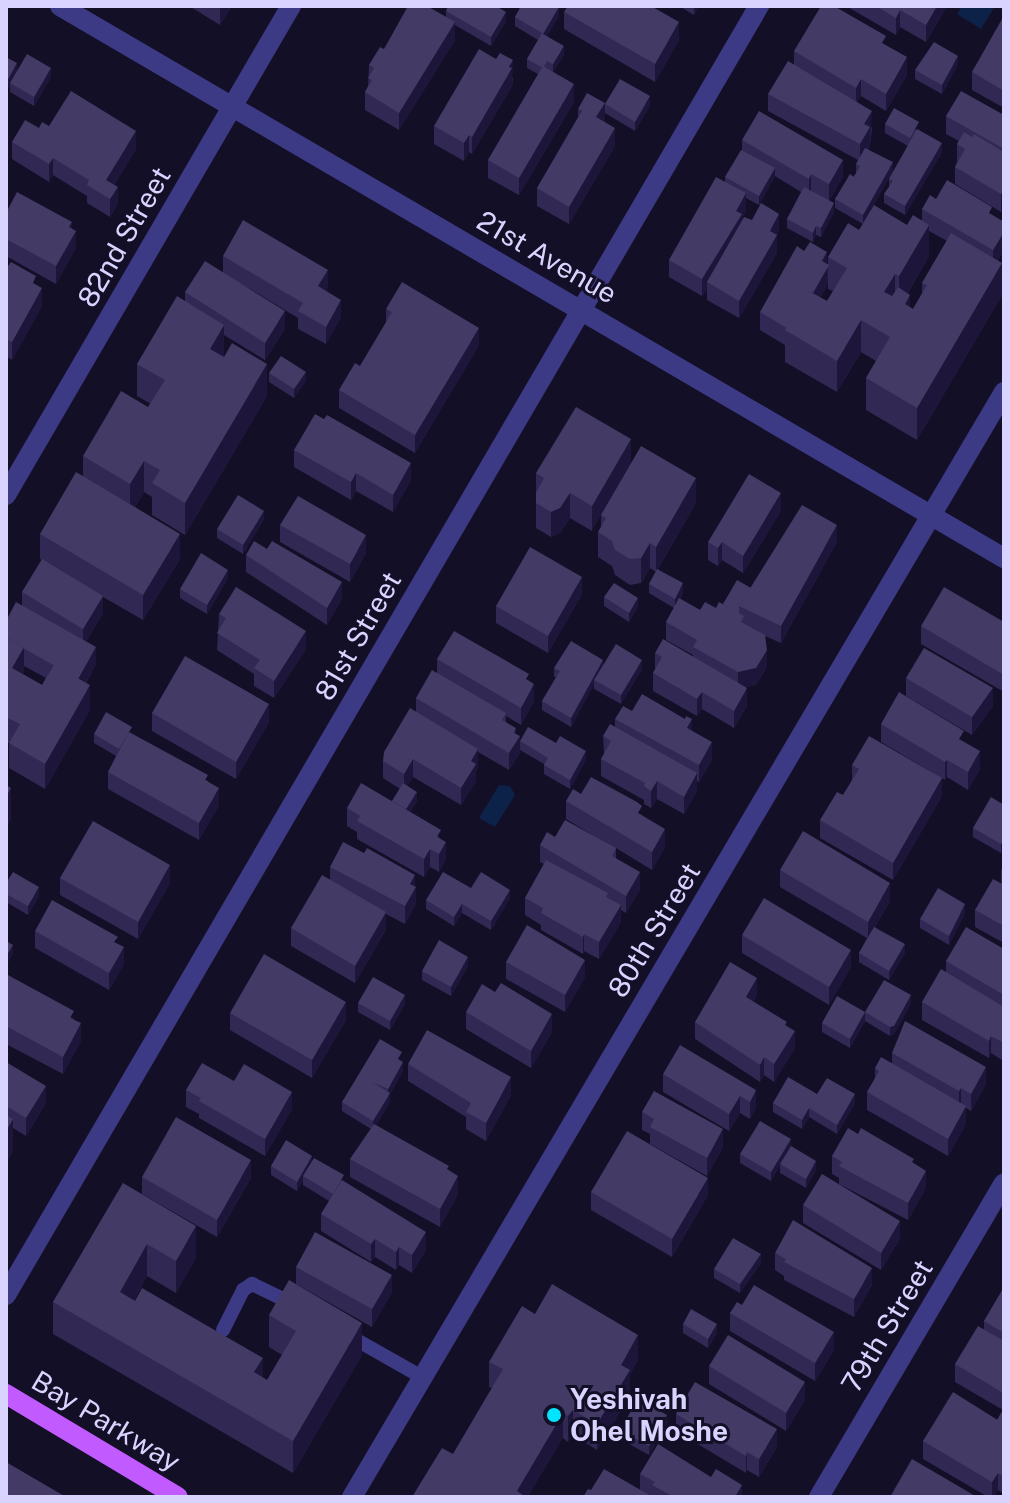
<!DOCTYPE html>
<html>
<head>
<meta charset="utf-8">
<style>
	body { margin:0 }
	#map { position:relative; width:1010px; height:1503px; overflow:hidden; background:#130f26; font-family:"Public Sans",sans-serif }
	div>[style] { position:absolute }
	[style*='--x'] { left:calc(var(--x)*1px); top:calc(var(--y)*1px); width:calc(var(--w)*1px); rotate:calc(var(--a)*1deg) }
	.water>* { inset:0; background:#0c2248 }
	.service>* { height:14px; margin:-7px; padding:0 7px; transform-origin:7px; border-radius:7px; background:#3d3a85 }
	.minor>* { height:20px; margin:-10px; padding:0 10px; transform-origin:10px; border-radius:10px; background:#3d3a85 }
	.tertiary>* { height:20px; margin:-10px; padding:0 10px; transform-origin:10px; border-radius:10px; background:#3d3a85 }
	.primary>* { height:20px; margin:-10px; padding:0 10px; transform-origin:10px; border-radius:10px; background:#c25bff }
	.wall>* { inset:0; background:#312854 }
	.shaded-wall>* { inset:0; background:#1d163a }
	.building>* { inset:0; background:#433a66 }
	.dots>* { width:22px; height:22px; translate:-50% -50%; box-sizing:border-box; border:4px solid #130f26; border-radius:50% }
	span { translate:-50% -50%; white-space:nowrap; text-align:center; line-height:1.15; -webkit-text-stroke:6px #130f26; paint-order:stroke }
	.street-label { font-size:28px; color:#d9d4ff }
	.poi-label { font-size:28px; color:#d9d4ff; font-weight:700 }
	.left { translate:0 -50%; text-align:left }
	.frame { position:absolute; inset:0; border:8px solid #d9d4ff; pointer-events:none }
</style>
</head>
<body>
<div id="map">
	<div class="water">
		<i style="clip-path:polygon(962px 6px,995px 6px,981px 29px,957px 14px)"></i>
		<i style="clip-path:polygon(499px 785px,510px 786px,515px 795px,495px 827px,479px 818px)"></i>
	</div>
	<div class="service">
		<i style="--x:223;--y:1330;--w:45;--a:-63.4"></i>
		<i style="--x:243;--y:1290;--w:11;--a:-34"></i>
		<i style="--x:252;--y:1284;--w:46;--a:26"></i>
		<i style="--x:346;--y:1334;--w:87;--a:29.5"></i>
	</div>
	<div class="minor">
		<i style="--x:6;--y:495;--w:566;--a:-59.77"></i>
		<i style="--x:6;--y:1295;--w:1493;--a:-59.71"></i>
		<i style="--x:352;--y:1497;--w:1283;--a:-59.46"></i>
		<i style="--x:819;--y:1497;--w:364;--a:-59.5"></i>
	</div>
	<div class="tertiary">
		<i style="--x:60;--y:6;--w:1094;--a:30.32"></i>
	</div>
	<div class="primary">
		<i style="--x:6;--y:1394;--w:200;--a:30.9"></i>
	</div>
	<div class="wall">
		<i style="clip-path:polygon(189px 6px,232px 6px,220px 25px)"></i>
		<i style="clip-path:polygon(679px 6px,699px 6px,694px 15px)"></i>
		<i style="clip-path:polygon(846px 6px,947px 6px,926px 42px,900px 27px,896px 35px)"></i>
		<i style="clip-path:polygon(446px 11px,506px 21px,491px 46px,455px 25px,455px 40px,399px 130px,365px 110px,365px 92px,368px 86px,369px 65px,384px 49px,446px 17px)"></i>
		<i style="clip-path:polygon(564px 12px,679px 40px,655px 82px,564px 29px)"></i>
		<i style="clip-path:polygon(559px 16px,547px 36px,564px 55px,553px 72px,574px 102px,519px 195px,488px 178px,488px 160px,538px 74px,527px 68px,527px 59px,538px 40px,515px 26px,515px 17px)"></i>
		<i style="clip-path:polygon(1004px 20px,1004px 108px,972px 90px,972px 72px)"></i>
		<i style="clip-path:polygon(evenodd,886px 45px,907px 75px,886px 111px,861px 96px,857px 102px,872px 128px,870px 145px,868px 149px,893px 171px,870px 211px,907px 225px,922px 220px,922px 209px,936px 199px,992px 215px,1004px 222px,1004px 249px,998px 260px,1002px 295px,917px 440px,866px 410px,866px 378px,876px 361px,861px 352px,837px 392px,785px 362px,785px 345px,760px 330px,760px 312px,827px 264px,828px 264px,828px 257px,859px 230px,863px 224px,835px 208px,835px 199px,856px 173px,856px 164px,858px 160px,768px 111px,768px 94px,794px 65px,794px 51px,886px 45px,929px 231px,947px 241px,922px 283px,922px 293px,913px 309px,910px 307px,908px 293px,929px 256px,929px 231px,886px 45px,828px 284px,828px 289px,833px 291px,827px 301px,820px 298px,828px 284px)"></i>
		<i style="clip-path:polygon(6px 57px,17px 71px,51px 77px,34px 106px,10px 92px,10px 85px,6px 92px)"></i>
		<i style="clip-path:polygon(958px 64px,942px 94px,915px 79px,915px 70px)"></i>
		<i style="clip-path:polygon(513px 78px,512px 86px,472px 154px,469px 152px,464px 161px,434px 144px,434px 126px)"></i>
		<i style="clip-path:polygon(605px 104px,650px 105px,635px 131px,605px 113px)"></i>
		<i style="clip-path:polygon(578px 109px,605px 121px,604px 122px,615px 146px,569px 224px,537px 206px,537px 188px,578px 117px)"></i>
		<i style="clip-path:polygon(1004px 115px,1004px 207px,1001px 212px,955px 184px,955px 167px,957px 162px,957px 144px,959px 141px,946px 134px,946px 116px)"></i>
		<i style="clip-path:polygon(885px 124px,919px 130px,942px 152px,905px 215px,884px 203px,884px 194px,889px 187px,889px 179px,908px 146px,885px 133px)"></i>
		<i style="clip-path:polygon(49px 126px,136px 149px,114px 185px,118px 204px,110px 217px,87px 203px,87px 196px,53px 175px,49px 182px,12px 159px,12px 142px)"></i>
		<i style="clip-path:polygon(742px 140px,843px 177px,829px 201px,834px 212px,821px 237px,816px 235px,813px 242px,787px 228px,787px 219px,801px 192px,775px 176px,759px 205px,746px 198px,746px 211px,742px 218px,742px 221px,779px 231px,777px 236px,777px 253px,739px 318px,707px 300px,707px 289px,702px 296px,669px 277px,669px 260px,725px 182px,725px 177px,742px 150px)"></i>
		<i style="clip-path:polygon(6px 213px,72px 229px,76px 248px,56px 284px,6px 256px)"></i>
		<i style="clip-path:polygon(evenodd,223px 256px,328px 287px,326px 291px,341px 317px,326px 344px,298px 329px,298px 318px,247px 287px,285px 329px,265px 360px,224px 335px,224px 357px,267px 396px,185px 535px,152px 515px,152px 497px,144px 492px,135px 507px,180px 559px,143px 620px,103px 597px,103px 613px,86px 642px,96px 664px,86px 683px,90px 710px,45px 789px,9px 768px,9px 743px,6px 742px,6px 621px,22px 606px,22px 592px,42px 560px,40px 559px,40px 534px,83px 476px,83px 456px,148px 407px,151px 404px,137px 396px,137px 364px,185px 301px,185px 292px,223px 272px,223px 256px,24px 666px,46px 678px,42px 685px,23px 674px,24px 666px)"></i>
		<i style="clip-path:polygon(6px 265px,36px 285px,42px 306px,12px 360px,6px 356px)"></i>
		<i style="clip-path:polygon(386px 309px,479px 345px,415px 453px,339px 408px,339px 390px,360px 366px,386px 323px)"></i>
		<i style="clip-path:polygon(269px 373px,306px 381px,294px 398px,269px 382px)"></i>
		<i style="clip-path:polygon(631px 439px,592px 531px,570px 518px,560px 533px,551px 537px,536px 528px,536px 473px)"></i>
		<i style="clip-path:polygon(294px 450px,411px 480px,393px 512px,356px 491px,351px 500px,294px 467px)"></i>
		<i style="clip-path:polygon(696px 503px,658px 569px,683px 592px,680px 599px,700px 610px,716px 608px,751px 588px,837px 542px,781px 643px,765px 636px,767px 667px,756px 685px,746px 687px,747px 706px,734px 728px,702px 709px,697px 716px,653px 691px,653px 673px,655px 669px,655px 653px,693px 657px,693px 655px,666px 640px,666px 622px,674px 608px,649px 593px,649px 584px,656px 572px,650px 568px,641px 583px,630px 585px,615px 575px,612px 566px,598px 557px,598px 532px,601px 528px,601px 515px)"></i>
		<i style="clip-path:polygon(781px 511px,743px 573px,722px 560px,718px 566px,708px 560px,708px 542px)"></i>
		<i style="clip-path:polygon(264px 519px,243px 554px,217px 538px,217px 529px)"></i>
		<i style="clip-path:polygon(280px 525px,366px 553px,350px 582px,280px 542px)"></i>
		<i style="clip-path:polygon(267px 549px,342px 599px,327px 625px,246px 572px,246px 555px)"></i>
		<i style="clip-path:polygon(228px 578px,207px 614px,180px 598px,180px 589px)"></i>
		<i style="clip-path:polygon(582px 594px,548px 653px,496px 623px,496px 606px)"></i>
		<i style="clip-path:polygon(604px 597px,638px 607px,629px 622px,604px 606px)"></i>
		<i style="clip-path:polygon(219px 614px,306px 649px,274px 698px,254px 686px,254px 674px,217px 650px)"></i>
		<i style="clip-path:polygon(1004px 622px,1004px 692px,921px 644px,921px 626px)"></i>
		<i style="clip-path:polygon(437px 659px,529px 681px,534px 701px,521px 725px,506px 716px,506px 722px,516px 734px,520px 753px,509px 770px,478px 752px,478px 766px,476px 771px,476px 781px,461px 805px,413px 777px,407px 786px,417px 801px,410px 812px,441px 839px,446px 859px,439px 872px,430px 867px,424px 877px,357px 839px,357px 832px,347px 826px,347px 808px,392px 801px,400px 789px,383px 778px,383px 761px,416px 712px,416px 698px,437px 673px)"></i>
		<i style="clip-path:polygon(603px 665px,642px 669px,621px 704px,594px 689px,594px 684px,571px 727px,542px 710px,542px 701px,556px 677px,554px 677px,554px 668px)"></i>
		<i style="clip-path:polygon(906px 678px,993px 706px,972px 735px,906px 696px)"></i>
		<i style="clip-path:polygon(632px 711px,692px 731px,712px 760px,699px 782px,697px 781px,697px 791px,684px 814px,657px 799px,651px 808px,644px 804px,644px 800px,601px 776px,601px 759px,604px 754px,603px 736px,615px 727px,615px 719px)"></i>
		<i style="clip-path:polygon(152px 713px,269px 722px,236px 779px,152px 731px)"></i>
		<i style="clip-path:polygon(881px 724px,964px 742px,980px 769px,968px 790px,947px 777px,945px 780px,942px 778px,942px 796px,893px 880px,820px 838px,820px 820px,843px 795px,852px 780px,852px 765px,935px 774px,881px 742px)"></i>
		<i style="clip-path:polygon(94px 734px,132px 734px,208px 781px,219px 805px,199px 840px,108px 789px,108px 772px,116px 756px,94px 743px)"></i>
		<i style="clip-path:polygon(520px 741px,556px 743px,586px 760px,570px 789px,544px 774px,544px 764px,520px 750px)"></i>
		<i style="clip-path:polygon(581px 794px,642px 815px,665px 847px,652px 870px,616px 848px,616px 858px,640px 890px,626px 913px,621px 910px,621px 922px,599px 959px,584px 951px,583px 954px,541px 930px,541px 925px,525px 915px,525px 898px,544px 864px,540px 862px,540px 845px,555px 837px,609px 845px,566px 819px,566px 801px)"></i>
		<i style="clip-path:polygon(1004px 805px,1004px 849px,1001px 853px,973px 837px,973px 828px)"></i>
		<i style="clip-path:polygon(1004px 865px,1004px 943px,975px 927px,975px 910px,1001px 884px,1001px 870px)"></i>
		<i style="clip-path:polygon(330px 867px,415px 886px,416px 904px,405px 924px,386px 914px,386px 930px,355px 983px,291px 946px,291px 928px,330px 879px)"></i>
		<i style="clip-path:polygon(780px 870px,890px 901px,875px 927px,905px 953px,889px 980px,859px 962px,859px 953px,867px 938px,780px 887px)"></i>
		<i style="clip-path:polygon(60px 878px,170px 883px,138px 939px,60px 895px)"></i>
		<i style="clip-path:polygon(6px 883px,39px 896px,28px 915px,6px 902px)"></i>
		<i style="clip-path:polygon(471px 888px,510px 898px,491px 930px,462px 913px,454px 926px,426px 909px,426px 900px)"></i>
		<i style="clip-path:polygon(965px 913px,949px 945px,920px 928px,920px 919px)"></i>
		<i style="clip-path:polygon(35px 931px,118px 944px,124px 964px,109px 990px,35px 948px)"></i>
		<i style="clip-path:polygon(742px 935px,851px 967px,829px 1005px,742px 953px)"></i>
		<i style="clip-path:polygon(1004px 949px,1004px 1056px,1002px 1060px,991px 1053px,989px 1058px,922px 1020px,922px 1002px,946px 972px,946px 961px)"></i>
		<i style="clip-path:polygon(506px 962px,585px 977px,565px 1012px,506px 979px)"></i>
		<i style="clip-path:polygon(468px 966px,451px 996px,422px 980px,422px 971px)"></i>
		<i style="clip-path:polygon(6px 974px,74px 1019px,81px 1041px,63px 1074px,6px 1044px)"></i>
		<i style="clip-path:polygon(757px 995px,753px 1002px,787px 1026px,795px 1048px,774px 1082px,764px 1075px,760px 1082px,695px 1039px,695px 1022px)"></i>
		<i style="clip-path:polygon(358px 1003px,405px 1004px,390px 1030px,358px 1012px)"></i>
		<i style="clip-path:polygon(911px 1004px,894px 1034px,890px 1036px,865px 1021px,850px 1048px,822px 1032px,822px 1023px,865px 1012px)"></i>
		<i style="clip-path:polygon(466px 1012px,552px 1032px,531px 1068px,466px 1029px)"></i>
		<i style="clip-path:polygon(230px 1013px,346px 1020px,312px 1078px,230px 1030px)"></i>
		<i style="clip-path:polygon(892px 1053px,986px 1084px,971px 1111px,966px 1108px,966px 1124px,948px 1156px,867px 1110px,867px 1092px,875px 1079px,875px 1068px,892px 1063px)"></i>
		<i style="clip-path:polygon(402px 1061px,403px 1071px,390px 1094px,390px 1102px,376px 1125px,449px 1171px,458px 1194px,440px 1227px,350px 1177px,350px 1159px,371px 1129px,342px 1111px,342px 1102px)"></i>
		<i style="clip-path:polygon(6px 1062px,46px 1103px,26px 1136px,13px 1128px,13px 1151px,6px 1163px)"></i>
		<i style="clip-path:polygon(408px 1064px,511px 1095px,486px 1141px,466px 1129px,466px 1117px,408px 1081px)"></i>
		<i style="clip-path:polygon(663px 1074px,756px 1090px,756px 1108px,750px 1119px,740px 1113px,729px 1131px,663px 1092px)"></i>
		<i style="clip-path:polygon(234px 1081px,292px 1109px,265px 1156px,199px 1118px,199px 1114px,186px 1107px,186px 1090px)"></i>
		<i style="clip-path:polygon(817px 1094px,855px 1103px,837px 1134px,809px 1117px,802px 1129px,773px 1112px,773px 1103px)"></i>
		<i style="clip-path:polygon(642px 1112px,723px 1147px,707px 1176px,650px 1144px,650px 1134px,642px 1130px)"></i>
		<i style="clip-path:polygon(858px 1134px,914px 1164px,926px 1188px,908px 1220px,839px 1184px,839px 1178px,832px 1174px,832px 1156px)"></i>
		<i style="clip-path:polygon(791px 1147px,816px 1170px,806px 1188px,780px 1173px,780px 1165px,771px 1181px,740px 1163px,740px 1154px)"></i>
		<i style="clip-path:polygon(312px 1160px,344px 1182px,426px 1250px,412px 1273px,399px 1265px,396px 1270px,375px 1257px,371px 1262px,321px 1231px,321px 1214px,329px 1201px,303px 1185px,303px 1180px,297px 1191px,271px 1175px,271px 1166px)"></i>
		<i style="clip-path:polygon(142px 1177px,251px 1178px,217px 1237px,142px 1194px)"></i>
		<i style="clip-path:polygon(123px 1183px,196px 1258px,176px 1293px,147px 1276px,134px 1300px,267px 1380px,282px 1355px,269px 1347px,269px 1315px,362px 1355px,293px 1473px,53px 1334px,53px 1302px)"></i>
		<i style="clip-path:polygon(591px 1192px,708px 1195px,672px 1257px,591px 1210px)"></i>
		<i style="clip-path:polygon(803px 1205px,900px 1239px,881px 1270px,803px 1223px)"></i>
		<i style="clip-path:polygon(775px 1253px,872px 1285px,854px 1317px,784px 1280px,784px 1276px,775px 1270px)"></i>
		<i style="clip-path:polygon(761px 1263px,740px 1293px,714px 1278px,714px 1269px)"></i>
		<i style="clip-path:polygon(296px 1267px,392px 1292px,372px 1327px,296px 1284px)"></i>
		<i style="clip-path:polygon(1004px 1287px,1004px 1494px,998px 1490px,994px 1497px,988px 1497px,923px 1459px,923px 1441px,997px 1420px,1003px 1410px,955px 1382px,955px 1364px,984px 1329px,984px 1321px)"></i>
		<i style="clip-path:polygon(742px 1305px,834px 1350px,815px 1381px,730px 1331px,730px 1313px)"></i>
		<i style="clip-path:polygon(535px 1314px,638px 1360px,630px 1375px,630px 1395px,597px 1450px,573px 1435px,568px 1442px,563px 1438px,453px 1454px,492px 1388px,489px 1387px,489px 1362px)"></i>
		<i style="clip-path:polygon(683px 1324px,717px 1333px,708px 1348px,683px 1333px)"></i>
		<i style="clip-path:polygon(709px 1366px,805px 1400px,786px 1431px,709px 1384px)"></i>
		<i style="clip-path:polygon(676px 1414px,777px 1447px,759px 1477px,747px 1470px,746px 1473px,676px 1431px)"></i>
		<i style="clip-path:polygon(667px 1424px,649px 1455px,620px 1439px,620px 1430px)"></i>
		<i style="clip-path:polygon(640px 1474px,742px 1497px,583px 1497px,591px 1490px,640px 1490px)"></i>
	</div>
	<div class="shaded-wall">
		<i style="clip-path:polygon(221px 6px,232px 6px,220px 25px,220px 8px)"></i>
		<i style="clip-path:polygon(694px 6px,699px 6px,694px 15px)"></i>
		<i style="clip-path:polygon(937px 6px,947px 6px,926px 42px,926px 25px)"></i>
		<i style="clip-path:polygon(559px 7px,559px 16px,543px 43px,543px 34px)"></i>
		<i style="clip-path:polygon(900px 10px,900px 27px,896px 35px,896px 18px)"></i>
		<i style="clip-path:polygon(506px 12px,506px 21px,491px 46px,491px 37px)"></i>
		<i style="clip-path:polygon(455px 22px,455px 40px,399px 130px,399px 113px)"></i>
		<i style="clip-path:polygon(679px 22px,679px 40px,655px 82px,655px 64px)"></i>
		<i style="clip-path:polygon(564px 46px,564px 55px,553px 73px,553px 64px)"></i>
		<i style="clip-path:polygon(958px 56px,958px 64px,942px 94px,942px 85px)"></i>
		<i style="clip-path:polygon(907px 57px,907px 75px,886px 111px,886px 94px)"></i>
		<i style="clip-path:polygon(513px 60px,512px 86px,472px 154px,472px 137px)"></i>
		<i style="clip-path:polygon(17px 63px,17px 72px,6px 92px,6px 83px)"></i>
		<i style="clip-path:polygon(51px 68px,51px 77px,34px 106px,34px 97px)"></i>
		<i style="clip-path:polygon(861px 79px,861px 96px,856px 105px,856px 88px)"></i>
		<i style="clip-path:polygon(574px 84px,574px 102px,519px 195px,519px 178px)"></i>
		<i style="clip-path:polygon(650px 96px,650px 105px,635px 131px,635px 122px)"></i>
		<i style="clip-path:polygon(605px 103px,605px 121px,596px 135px,596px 117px)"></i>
		<i style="clip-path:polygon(872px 111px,870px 145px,860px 161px,860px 144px,864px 124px)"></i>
		<i style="clip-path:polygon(615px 128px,615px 146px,569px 224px,569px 207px)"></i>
		<i style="clip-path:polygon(136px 131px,136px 149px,106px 197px,106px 180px)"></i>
		<i style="clip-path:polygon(469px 135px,469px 152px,464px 161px,464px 143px)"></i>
		<i style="clip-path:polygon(942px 143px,942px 152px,905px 215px,905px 206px)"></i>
		<i style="clip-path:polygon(53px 158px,53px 175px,49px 182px,49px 164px)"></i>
		<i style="clip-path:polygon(843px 160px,843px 177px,829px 201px,829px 184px)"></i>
		<i style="clip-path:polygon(893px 162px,893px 171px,863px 224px,863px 215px)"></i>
		<i style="clip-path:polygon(775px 168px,775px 177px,759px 205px,759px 196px)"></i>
		<i style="clip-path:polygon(811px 174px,811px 191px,809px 196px,809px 179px)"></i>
		<i style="clip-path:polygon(118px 187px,118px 204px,110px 217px,110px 199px)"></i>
		<i style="clip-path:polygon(1004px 190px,1004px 207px,1001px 212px,1001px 194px)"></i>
		<i style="clip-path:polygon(746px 193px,746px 211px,742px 218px,742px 232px,707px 282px,707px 289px,702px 296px,702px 279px,736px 211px)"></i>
		<i style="clip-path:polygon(834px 203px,834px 212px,821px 237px,821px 228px)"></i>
		<i style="clip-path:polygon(779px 214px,779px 231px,777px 236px,777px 253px,739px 318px,739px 301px,770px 231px)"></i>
		<i style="clip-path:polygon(72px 222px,72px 237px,76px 231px,76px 248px,56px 284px,56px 266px,69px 227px)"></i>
		<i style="clip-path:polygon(929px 225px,929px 256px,899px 308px,899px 276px)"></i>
		<i style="clip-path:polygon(816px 226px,816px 235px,813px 242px,813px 233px)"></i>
		<i style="clip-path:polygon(1004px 232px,1004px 249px,993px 268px,993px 250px)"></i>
		<i style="clip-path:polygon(827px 252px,828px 284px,797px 338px,822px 261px)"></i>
		<i style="clip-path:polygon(1002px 263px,1002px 295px,917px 440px,917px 408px)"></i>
		<i style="clip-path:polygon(328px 270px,328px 287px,318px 304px,318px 286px)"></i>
		<i style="clip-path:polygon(895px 274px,895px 306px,884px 292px)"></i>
		<i style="clip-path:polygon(42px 288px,42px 306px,12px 360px,12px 342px)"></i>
		<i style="clip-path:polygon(910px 295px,910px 327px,905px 304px)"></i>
		<i style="clip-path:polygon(341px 300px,341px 317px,326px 344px,326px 327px)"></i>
		<i style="clip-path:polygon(285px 311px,285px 329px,265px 360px,265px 343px)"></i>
		<i style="clip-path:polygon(861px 320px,861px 352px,837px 392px,837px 361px)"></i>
		<i style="clip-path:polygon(224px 325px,224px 356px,210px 381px,210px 349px)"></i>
		<i style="clip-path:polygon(479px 328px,479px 345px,415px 453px,415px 435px)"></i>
		<i style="clip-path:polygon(267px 364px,267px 396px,185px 535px,185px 503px)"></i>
		<i style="clip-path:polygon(306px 372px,306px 381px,294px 398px,294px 389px)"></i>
		<i style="clip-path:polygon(631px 439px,631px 464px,592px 531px,592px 506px)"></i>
		<i style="clip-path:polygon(144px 461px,144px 492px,130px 516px,130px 484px)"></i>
		<i style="clip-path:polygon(411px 463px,411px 480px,393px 512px,393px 495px)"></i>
		<i style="clip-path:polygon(356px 473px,356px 491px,351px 500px,351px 482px)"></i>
		<i style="clip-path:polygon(696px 478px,696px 503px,656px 572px,656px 547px)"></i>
		<i style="clip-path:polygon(570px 493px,570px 518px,560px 533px,551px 537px,551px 512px)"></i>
		<i style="clip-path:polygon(781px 493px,781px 511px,743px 573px,743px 556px)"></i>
		<i style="clip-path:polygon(264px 511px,264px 519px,243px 554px,243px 545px)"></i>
		<i style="clip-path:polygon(837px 525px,837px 542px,781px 643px,781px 626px)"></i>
		<i style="clip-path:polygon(180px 534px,180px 559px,143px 620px,143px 595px)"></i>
		<i style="clip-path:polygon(366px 535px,366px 553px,350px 582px,350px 564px)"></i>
		<i style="clip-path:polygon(722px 542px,722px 560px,718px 566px,718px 548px)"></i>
		<i style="clip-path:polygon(650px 543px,650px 568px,641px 583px,641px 558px)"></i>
		<i style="clip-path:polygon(228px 570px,228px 578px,207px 614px,207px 605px)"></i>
		<i style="clip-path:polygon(582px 577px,582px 594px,548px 653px,548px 636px)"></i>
		<i style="clip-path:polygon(342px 582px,342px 599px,327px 625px,327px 608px)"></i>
		<i style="clip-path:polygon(683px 583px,683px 592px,675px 608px,675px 599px)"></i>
		<i style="clip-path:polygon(103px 596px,103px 613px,83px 647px,83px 629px)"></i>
		<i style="clip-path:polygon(638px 598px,638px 607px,629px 622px,629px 613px)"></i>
		<i style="clip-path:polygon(306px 631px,306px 649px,274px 698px,274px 681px)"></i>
		<i style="clip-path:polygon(24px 647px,24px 672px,12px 693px,12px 668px)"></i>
		<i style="clip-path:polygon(96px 647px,96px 664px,78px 696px,78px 679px)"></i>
		<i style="clip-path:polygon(767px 650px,767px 667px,756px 685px,738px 689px,738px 672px)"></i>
		<i style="clip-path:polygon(603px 660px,603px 669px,594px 680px,594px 684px,571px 727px,571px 718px)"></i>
		<i style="clip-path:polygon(642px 660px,642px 669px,621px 704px,621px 695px)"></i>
		<i style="clip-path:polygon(534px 684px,534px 701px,521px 725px,521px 708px)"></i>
		<i style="clip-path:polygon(90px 685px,90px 710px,45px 789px,45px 764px)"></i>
		<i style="clip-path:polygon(747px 688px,747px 706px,734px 728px,734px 711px)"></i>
		<i style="clip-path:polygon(993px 688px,993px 706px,972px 735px,972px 717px)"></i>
		<i style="clip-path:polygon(702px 692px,702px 709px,697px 716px,697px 699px)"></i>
		<i style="clip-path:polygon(269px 704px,269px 722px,236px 779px,236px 762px)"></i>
		<i style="clip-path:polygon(692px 719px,692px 736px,687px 728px)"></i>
		<i style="clip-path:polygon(516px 728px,516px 741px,520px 736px,520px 753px,509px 770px,509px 753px,514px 733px)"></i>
		<i style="clip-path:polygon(712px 742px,712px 760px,699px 782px,699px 765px)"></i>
		<i style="clip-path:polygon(478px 749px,478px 766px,476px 771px,476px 781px,461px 805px,461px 788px,471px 761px)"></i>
		<i style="clip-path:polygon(586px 751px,586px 760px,570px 789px,570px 780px)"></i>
		<i style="clip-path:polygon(980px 751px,980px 769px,968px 790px,968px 772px)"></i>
		<i style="clip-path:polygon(413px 759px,413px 777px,404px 791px,404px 774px)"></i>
		<i style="clip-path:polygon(947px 760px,947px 777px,945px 780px,945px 762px)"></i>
		<i style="clip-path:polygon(697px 773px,697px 791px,684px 814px,684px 797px)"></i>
		<i style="clip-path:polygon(942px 778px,942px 796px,893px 880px,893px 863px)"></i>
		<i style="clip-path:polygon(657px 781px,657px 799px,651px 808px,651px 791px)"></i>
		<i style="clip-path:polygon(11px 788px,11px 820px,6px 828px,6px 797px)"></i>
		<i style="clip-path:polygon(219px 788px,219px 805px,199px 840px,199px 823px)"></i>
		<i style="clip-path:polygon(417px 792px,417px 801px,405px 820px,405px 811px)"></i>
		<i style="clip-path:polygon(665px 829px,665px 847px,652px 870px,652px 852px)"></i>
		<i style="clip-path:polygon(1004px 840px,1004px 849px,1001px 853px,1001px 844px)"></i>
		<i style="clip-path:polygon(446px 842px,446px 859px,439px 872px,439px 854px)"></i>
		<i style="clip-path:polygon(430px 849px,430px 867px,424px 877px,424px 859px)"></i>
		<i style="clip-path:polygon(170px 865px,170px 883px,138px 939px,138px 922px)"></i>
		<i style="clip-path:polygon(640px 872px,640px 890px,626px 913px,626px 896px)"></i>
		<i style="clip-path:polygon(415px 875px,416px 904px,405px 924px,405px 906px,410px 884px)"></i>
		<i style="clip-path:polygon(890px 883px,890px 901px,868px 939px,868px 922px)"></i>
		<i style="clip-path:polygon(39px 887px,39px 896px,28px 915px,28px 906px)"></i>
		<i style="clip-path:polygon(510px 890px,510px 898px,491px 930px,491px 921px)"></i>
		<i style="clip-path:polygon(462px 904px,462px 913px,454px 926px,454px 917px)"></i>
		<i style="clip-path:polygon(965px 904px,965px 913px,949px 945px,949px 936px)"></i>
		<i style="clip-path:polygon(621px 905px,621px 922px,599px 959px,599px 942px)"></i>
		<i style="clip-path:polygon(386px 912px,386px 930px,355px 983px,355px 966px)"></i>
		<i style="clip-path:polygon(584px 934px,584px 951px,583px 954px,583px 937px)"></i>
		<i style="clip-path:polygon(905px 944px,905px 953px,889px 980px,889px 971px)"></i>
		<i style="clip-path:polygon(13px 945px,13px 954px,6px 966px,6px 957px)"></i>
		<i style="clip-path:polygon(124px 947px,124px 964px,109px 990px,109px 973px)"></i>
		<i style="clip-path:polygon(851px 950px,851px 967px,829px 1005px,829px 987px)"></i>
		<i style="clip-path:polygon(468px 957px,468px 966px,451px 996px,451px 987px)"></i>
		<i style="clip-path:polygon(585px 960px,585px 977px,565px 1012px,565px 995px)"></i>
		<i style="clip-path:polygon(757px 978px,757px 995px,746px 1014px,746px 997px)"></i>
		<i style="clip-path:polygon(405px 995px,405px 1004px,390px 1030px,390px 1021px)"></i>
		<i style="clip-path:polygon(911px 995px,911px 1004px,894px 1034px,890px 1036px,890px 1027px)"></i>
		<i style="clip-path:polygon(346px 1002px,346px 1020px,312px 1078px,312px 1060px)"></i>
		<i style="clip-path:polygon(865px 1012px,865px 1021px,850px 1048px,850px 1039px)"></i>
		<i style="clip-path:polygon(552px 1014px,552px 1032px,531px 1068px,531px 1051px)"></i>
		<i style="clip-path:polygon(81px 1023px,81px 1041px,63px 1074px,63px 1057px)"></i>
		<i style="clip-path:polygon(795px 1031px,795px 1048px,774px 1082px,774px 1064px)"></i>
		<i style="clip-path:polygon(991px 1036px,991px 1053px,989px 1058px,989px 1041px)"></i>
		<i style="clip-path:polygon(1004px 1038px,1004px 1056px,1002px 1060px,1002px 1042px)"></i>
		<i style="clip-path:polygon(764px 1057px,764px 1075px,760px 1082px,760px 1065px)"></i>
		<i style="clip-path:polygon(403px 1062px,403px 1071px,390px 1094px,390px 1102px,373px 1130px,373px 1121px,388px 1097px,388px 1089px)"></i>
		<i style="clip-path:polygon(986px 1067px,986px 1084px,971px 1111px,971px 1094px)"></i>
		<i style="clip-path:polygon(511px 1077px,511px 1095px,486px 1141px,486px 1123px)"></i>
		<i style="clip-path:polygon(46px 1086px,46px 1103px,26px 1136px,26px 1118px)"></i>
		<i style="clip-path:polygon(961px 1088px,961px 1105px,959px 1108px,959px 1091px)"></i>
		<i style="clip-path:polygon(756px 1090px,756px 1108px,750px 1119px,750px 1102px)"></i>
		<i style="clip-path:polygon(292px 1092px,292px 1109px,265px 1156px,265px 1139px)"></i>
		<i style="clip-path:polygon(855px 1094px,855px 1103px,837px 1134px,837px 1125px)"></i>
		<i style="clip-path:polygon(740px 1096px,740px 1113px,729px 1131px,729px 1114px)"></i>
		<i style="clip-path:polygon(966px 1106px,966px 1124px,948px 1156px,948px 1139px)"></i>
		<i style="clip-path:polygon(809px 1108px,809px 1117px,802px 1129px,802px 1120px)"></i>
		<i style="clip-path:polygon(13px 1119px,13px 1151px,6px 1163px,6px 1131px)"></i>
		<i style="clip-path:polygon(723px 1129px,723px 1147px,707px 1176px,707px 1158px)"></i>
		<i style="clip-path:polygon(791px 1139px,791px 1148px,771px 1181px,771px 1172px)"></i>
		<i style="clip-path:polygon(312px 1156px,312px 1165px,303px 1176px,303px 1180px,297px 1191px,297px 1182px)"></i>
		<i style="clip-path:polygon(251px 1160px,251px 1178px,217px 1237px,217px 1220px)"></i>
		<i style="clip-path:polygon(816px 1161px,816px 1170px,806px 1188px,806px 1179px)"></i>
		<i style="clip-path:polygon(926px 1171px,926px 1188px,908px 1220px,908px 1203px)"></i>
		<i style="clip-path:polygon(458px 1176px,458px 1194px,440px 1227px,440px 1209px)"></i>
		<i style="clip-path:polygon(708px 1178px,708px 1195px,672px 1257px,672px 1239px)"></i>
		<i style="clip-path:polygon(900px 1221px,900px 1239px,881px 1270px,881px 1253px)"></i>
		<i style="clip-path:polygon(196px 1226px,196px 1258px,176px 1293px,176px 1261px)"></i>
		<i style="clip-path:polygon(426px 1232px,426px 1250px,412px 1273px,412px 1255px)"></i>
		<i style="clip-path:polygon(375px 1239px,375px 1257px,371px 1262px,371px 1244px)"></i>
		<i style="clip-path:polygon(147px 1244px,147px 1276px,120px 1324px,120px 1292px)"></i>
		<i style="clip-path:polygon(399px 1247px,399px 1265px,396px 1270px,396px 1252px)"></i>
		<i style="clip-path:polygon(761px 1254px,761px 1263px,740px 1293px,740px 1284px)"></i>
		<i style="clip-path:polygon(872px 1268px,872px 1285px,854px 1317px,854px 1299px)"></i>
		<i style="clip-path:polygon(392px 1275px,392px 1292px,372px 1327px,372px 1309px)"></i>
		<i style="clip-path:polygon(362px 1323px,362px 1355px,293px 1473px,293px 1441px)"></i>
		<i style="clip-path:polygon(717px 1324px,717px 1333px,708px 1348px,708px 1339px)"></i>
		<i style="clip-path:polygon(834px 1332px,834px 1350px,815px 1381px,815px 1363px)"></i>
		<i style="clip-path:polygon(638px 1335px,638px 1360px,630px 1375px,630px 1395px,597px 1450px,597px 1424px,621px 1365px)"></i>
		<i style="clip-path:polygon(263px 1358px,263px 1390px,254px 1372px)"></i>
		<i style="clip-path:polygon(805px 1382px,805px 1400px,786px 1431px,786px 1413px)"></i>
		<i style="clip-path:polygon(573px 1410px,573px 1435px,568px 1442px,568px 1416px)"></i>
		<i style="clip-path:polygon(563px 1413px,563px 1438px,528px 1497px,517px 1497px,517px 1491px)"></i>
		<i style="clip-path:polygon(667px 1415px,667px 1424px,649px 1455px,649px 1446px)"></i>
		<i style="clip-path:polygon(777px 1429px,777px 1447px,759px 1477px,759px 1459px)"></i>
		<i style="clip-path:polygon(747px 1452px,747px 1470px,746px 1473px,746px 1456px)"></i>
		<i style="clip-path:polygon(998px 1473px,998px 1490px,994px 1497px,992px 1497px,992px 1482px)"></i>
		<i style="clip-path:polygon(742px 1485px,742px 1497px,735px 1497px)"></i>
	</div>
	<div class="building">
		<i style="clip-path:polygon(408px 6px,427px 6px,455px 22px,399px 113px,365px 92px,372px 80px,368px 78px,374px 68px,369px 65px,380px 47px,384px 49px)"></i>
		<i style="clip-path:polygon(448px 6px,496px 6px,506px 12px,491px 37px,446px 11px)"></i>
		<i style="clip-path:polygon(521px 6px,559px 7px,543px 34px,564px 46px,553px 64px,547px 61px,543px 68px,527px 59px,542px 33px,515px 17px)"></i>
		<i style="clip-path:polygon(568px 6px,651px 6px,679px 22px,655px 64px,564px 12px)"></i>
		<i style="clip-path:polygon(821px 6px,834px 6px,886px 36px,882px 43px,907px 57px,886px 94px,861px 79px,856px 88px,794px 51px)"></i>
		<i style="clip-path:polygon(876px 6px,937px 6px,926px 25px,900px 10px,896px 18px)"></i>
		<i style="clip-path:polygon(1002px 19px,1004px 20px,1004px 91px,972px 72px)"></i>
		<i style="clip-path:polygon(934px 42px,958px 56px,942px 85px,915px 70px)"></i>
		<i style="clip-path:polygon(479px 49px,496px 59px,500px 53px,513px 60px,509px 67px,512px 68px,472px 137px,469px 135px,464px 143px,434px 126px)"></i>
		<i style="clip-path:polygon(27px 54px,51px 68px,34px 97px,10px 83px)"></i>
		<i style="clip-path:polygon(6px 57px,17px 63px,6px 83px)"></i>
		<i style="clip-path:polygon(788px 61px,872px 111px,864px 124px,870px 127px,860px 144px,768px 94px)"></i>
		<i style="clip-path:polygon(543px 66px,574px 84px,519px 178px,488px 160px)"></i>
		<i style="clip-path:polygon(620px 79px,650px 96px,635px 122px,605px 104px)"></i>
		<i style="clip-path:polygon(71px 91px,136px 131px,106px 180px,118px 187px,110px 199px,87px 185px,89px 180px,53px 158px,49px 164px,12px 142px,25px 120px,39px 128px,42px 122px,49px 126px)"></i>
		<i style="clip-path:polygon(961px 91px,1004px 115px,1004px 149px,946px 116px)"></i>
		<i style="clip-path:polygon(587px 93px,605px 103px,596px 117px,615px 128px,569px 207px,537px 188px,582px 111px,578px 109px)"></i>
		<i style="clip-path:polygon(894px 108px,919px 122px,910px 138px,885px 124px)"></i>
		<i style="clip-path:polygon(759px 111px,843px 160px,829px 184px,811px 174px,809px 179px,742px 140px)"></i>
		<i style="clip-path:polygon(917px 129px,942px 143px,905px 206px,884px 194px,893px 181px,889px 179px)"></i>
		<i style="clip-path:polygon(964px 132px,972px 137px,974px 134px,1004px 152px,1004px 190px,1001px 194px,955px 167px,965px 149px,957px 144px)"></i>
		<i style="clip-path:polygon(865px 148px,893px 162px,863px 215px,835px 199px,850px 174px,854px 177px,860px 166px,856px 164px)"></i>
		<i style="clip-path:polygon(741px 150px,775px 168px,759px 196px,725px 177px)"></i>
		<i style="clip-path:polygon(716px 177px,746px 193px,736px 211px,742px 214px,702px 279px,669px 260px)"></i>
		<i style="clip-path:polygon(947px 180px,992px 207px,989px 213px,1004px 222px,1004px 232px,993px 250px,922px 209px,930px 195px,936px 199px)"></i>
		<i style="clip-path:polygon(804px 187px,834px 203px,821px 228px,816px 226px,813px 233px,787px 219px)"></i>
		<i style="clip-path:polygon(17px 192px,72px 222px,69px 227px,76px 231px,56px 266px,6px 239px,6px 213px)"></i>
		<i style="clip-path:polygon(761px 203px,779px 214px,770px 231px,777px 235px,739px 301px,707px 282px,744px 217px,752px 220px)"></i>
		<i style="clip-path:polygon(874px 205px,907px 225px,913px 215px,929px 225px,899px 276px,895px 274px,884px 292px,892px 296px,898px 287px,910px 295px,905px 304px,913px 309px,927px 285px,922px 283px,951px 233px,1002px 263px,917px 408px,866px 378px,890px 337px,861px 320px,837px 361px,785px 330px,809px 291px,827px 301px,847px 268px,828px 257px,848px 223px,859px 230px)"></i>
		<i style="clip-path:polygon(243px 220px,328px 270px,318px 286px,341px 300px,326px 327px,298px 311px,303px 303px,223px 256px)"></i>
		<i style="clip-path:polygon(810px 242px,827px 252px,822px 261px,829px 265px,813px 293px,809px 291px,787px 328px,760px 312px,797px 246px,804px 251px)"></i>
		<i style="clip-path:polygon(205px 261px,285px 311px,265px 343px,185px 292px)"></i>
		<i style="clip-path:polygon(11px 262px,36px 276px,33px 283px,42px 288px,12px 342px,6px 339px,6px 265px,8px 266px)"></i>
		<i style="clip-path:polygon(402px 282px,479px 328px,415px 435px,339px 390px,355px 363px,360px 366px,392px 312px,386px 309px)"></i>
		<i style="clip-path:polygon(177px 296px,224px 325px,210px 349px,224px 357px,232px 343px,267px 364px,185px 503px,152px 483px,160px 470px,144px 461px,130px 484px,83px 456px,121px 391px,148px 407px,165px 380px,137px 364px)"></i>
		<i style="clip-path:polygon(281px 356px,306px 372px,294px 389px,269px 373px)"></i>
		<i style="clip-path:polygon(576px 407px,631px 439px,592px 506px,570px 493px,560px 508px,551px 512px,536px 503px,536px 493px,544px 478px,536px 473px)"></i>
		<i style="clip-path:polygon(315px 414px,324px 419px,327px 415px,411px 463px,393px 495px,356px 473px,351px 482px,294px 450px)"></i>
		<i style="clip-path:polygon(641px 446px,696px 478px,656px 547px,650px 543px,641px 558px,630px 559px,615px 550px,612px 541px,598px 532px,606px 518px,601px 515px)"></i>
		<i style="clip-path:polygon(76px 472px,180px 534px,143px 595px,40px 534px)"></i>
		<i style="clip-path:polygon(749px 474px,781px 493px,743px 556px,722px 542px,718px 548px,708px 542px)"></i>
		<i style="clip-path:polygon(238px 495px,264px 511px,243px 545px,217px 529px)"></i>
		<i style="clip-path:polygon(298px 496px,366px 535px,350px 564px,280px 525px)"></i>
		<i style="clip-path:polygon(802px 505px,837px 525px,781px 626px,739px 606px)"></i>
		<i style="clip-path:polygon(254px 541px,267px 549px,272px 541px,342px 582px,327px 608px,246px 555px)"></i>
		<i style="clip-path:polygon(530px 547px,582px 577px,548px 636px,496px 606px)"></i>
		<i style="clip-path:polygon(201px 553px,228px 570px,207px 605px,180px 589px)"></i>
		<i style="clip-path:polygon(42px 559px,103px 596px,83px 629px,22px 592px)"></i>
		<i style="clip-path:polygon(657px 569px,683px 583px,675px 599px,649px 584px)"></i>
		<i style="clip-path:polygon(737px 580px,751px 588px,739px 606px,739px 614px,723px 604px)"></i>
		<i style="clip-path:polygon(614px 583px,638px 598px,629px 613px,604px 597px)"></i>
		<i style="clip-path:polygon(236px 587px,306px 631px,274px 681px,254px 668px,260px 660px,217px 633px,226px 618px,219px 614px)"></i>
		<i style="clip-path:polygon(944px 587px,1004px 622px,1004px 675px,921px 626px)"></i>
		<i style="clip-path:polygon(679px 598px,700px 610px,705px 602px,716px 608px,719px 602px,744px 616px,741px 622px,765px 635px,767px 650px,756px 668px,738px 672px,693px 647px,697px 640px,666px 622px)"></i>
		<i style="clip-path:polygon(16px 602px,96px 647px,78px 679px,23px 648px,24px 647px,6px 637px,6px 621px)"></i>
		<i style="clip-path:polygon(454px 631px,529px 674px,526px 679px,534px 684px,521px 708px,437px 659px)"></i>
		<i style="clip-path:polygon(6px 637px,24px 647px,12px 668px,42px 685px,54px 665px,90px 685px,45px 764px,9px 743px,20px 724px,6px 717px)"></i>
		<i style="clip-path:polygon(663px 639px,747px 688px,734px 711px,702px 692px,697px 699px,653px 673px,662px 657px,655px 653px)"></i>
		<i style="clip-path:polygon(571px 641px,603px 660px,571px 718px,542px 701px,560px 671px,554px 668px)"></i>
		<i style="clip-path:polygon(616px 644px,642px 660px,621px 695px,594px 680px)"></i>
		<i style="clip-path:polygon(924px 648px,993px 688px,972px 717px,906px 678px)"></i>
		<i style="clip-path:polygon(185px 656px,269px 704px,236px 762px,152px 713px)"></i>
		<i style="clip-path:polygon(432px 670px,506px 713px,502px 720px,516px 728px,514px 733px,520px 736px,509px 753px,416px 698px)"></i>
		<i style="clip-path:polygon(899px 692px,964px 731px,959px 739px,980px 751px,968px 772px,947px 760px,945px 762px,881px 724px)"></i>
		<i style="clip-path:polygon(642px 694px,685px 719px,686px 716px,692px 719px,687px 728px,712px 742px,699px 765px,615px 719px,623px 706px,632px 711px)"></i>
		<i style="clip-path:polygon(410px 708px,478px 749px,471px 761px,476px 764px,461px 788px,413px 759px,404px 774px,383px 761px,384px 752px)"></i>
		<i style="clip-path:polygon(106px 712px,132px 727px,119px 749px,94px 734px)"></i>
		<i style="clip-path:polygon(610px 724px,697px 773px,684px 797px,657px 781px,651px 791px,644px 786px,645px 783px,601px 759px,611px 741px,603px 736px)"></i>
		<i style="clip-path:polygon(528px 727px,556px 743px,560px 736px,586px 751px,570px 780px,544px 765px,548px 758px,520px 741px)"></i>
		<i style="clip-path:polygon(129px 732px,208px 775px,205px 780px,219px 788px,199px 823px,108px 772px)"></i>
		<i style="clip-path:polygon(869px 736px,942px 778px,893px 863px,820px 820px,837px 792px,843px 795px,859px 769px,852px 765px)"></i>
		<i style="clip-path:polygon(591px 777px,637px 802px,642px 806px,638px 813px,665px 829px,652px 852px,566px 801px,573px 789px,581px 794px)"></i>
		<i style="clip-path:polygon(361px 783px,441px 830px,437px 837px,446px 842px,439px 854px,430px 849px,424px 859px,357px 821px,360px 816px,347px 808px)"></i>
		<i style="clip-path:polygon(403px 783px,417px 792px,406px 809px,392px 801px)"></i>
		<i style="clip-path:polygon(6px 785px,11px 788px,6px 797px)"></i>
		<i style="clip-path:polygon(991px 797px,1004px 805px,1004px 840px,1001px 844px,973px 828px)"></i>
		<i style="clip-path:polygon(565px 820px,616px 848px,612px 856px,640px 872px,626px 896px,540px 845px,547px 832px,555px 837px)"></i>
		<i style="clip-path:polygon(93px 821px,170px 865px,138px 922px,60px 878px)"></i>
		<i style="clip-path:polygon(803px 831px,890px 883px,868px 922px,780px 870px)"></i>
		<i style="clip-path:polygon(343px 842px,364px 853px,367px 848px,415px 875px,410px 884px,416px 887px,405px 906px,330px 867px)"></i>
		<i style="clip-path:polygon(546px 860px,608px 893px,606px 897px,621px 905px,599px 942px,584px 934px,583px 937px,541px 913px,543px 908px,525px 898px)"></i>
		<i style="clip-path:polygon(13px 872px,39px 887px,28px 906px,6px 894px,6px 883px)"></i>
		<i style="clip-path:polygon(443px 872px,471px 888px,481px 872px,510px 890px,491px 921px,462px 904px,454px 917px,426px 900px)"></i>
		<i style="clip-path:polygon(322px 875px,386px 912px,355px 966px,291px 928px)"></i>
		<i style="clip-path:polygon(993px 879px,1004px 885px,1004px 926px,975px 910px)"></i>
		<i style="clip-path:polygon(938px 888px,965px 904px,949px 936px,920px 919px)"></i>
		<i style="clip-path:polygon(764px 898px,851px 950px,829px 987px,742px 935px)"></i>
		<i style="clip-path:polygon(52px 900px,118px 937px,114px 942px,124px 947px,109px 973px,35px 931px)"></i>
		<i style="clip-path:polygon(527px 925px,585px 960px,565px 995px,506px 962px)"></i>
		<i style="clip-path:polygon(874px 927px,905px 944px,889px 971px,859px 953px)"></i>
		<i style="clip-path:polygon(966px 927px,1004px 949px,1004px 995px,946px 961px)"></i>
		<i style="clip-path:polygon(439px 940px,468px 957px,451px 987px,422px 971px)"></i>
		<i style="clip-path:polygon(6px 941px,13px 945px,6px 957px)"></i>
		<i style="clip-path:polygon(264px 954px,346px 1002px,312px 1060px,230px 1013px)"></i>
		<i style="clip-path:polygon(730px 962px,757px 978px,746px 997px,787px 1022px,785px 1025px,795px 1031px,774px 1064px,764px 1057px,760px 1065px,695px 1022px)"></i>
		<i style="clip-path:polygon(941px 969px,1004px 1007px,1004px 1038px,1002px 1042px,991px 1036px,989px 1041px,922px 1002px)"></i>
		<i style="clip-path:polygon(6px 974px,74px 1011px,70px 1018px,81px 1023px,63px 1057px,6px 1026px)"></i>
		<i style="clip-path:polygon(373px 977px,405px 995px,390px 1021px,358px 1003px)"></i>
		<i style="clip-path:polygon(884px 980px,911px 995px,894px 1026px,890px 1027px,865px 1012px,850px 1039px,822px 1023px,837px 996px,865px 1012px)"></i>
		<i style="clip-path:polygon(501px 983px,552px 1014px,531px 1051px,466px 1012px,482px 984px,495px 992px)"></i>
		<i style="clip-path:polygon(905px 1021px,986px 1067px,971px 1094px,961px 1088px,959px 1091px,892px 1053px)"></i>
		<i style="clip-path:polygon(427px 1030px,511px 1077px,486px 1123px,466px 1112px,471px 1103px,408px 1064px)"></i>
		<i style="clip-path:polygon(380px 1039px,402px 1052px,398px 1059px,403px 1062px,388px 1089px,372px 1082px,390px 1093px,373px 1121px,342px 1102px)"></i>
		<i style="clip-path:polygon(680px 1045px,756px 1090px,750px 1102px,740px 1096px,729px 1114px,663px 1074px)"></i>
		<i style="clip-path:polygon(881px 1057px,966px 1106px,948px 1139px,867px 1092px,879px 1071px,875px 1068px)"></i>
		<i style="clip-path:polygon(6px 1062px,46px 1086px,26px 1118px,6px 1106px)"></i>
		<i style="clip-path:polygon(202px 1063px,234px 1081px,244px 1064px,292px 1092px,265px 1139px,199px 1101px,201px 1098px,186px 1090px)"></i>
		<i style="clip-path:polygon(788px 1077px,817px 1094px,827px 1078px,855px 1094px,837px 1125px,809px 1108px,802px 1120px,773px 1103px)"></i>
		<i style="clip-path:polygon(654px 1091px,723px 1129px,707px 1158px,650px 1127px,654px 1119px,642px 1112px)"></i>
		<i style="clip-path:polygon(6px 1115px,13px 1119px,6px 1131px)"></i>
		<i style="clip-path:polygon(176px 1117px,251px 1160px,217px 1220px,142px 1177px)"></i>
		<i style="clip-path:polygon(760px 1121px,791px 1139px,771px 1172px,740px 1154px)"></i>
		<i style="clip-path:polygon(374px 1124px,449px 1166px,447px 1169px,458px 1176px,440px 1209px,350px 1159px)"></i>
		<i style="clip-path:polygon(848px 1128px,858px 1134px,861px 1128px,914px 1159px,912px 1162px,926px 1171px,908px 1203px,839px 1166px,842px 1162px,832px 1156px)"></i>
		<i style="clip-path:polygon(627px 1131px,708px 1178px,672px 1239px,591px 1192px)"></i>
		<i style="clip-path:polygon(286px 1140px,312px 1156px,297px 1182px,271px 1166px)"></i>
		<i style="clip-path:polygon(791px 1146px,816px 1161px,806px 1179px,780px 1164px)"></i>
		<i style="clip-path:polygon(314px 1158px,344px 1175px,333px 1194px,303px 1176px)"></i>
		<i style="clip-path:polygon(822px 1174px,900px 1221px,881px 1253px,803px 1205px)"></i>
		<i style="clip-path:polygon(342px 1180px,426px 1232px,412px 1255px,399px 1247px,396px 1252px,375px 1239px,371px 1244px,321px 1214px)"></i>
		<i style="clip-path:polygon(123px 1183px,196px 1226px,176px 1261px,147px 1244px,120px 1292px,135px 1301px,142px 1288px,263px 1358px,254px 1372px,267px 1380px,296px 1331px,269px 1315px,289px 1280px,362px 1323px,293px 1441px,53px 1302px)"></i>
		<i style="clip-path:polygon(793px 1220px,872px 1268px,854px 1299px,784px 1262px,786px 1259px,775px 1253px)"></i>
		<i style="clip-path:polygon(315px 1232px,392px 1275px,372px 1309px,296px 1267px)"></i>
		<i style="clip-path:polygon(733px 1238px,761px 1254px,740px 1284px,714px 1269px)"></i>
		<i style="clip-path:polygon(552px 1284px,638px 1335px,621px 1365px,630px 1370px,597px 1424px,573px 1410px,568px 1416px,563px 1413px,517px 1491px,526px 1497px,412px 1497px,442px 1448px,453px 1454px,503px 1369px,489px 1362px,522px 1306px,535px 1314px)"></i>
		<i style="clip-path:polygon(754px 1285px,834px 1332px,815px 1363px,730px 1313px,737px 1302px,742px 1305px)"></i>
		<i style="clip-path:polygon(1004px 1287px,1004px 1333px,984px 1321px)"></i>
		<i style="clip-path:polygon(691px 1309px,717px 1324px,708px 1339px,683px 1324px)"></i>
		<i style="clip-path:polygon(978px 1326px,1004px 1341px,1003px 1393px,955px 1364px)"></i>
		<i style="clip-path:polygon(728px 1335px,805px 1382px,786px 1413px,709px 1366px)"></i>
		<i style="clip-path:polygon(695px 1382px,777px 1429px,759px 1459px,747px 1452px,746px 1456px,676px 1414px)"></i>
		<i style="clip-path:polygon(953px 1392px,1004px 1424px,1004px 1477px,998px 1473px,992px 1482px,923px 1441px)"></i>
		<i style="clip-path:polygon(638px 1399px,667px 1415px,649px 1446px,620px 1430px)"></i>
		<i style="clip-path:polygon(1004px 1408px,1004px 1424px,997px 1420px)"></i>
		<i style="clip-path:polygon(658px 1444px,711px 1477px,716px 1469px,742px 1485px,735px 1497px,674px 1497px,652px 1485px,655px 1482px,640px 1474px)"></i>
		<i style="clip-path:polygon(912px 1459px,977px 1497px,890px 1497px)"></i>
		<i style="clip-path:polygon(6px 1462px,66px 1497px,6px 1497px)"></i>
		<i style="clip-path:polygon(604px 1469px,653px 1497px,583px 1497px,588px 1489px,591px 1490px)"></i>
	</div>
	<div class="dots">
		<i style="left:554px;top:1415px;background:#00e5ff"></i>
	</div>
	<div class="street-label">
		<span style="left:124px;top:237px;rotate:-60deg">82nd Street</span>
		<span style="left:547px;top:257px;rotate:30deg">21st Avenue</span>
		<span style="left:358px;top:636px;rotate:-60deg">81st Street</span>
		<span style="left:654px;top:930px;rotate:-59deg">80th Street</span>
		<span style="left:887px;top:1326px;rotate:-59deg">79th Street</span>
		<span style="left:106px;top:1421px;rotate:31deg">Bay Parkway</span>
	</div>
	<div class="poi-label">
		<span class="left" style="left:570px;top:1415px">Yeshivah<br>Ohel Moshe</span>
	</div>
	<div class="frame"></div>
</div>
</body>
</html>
